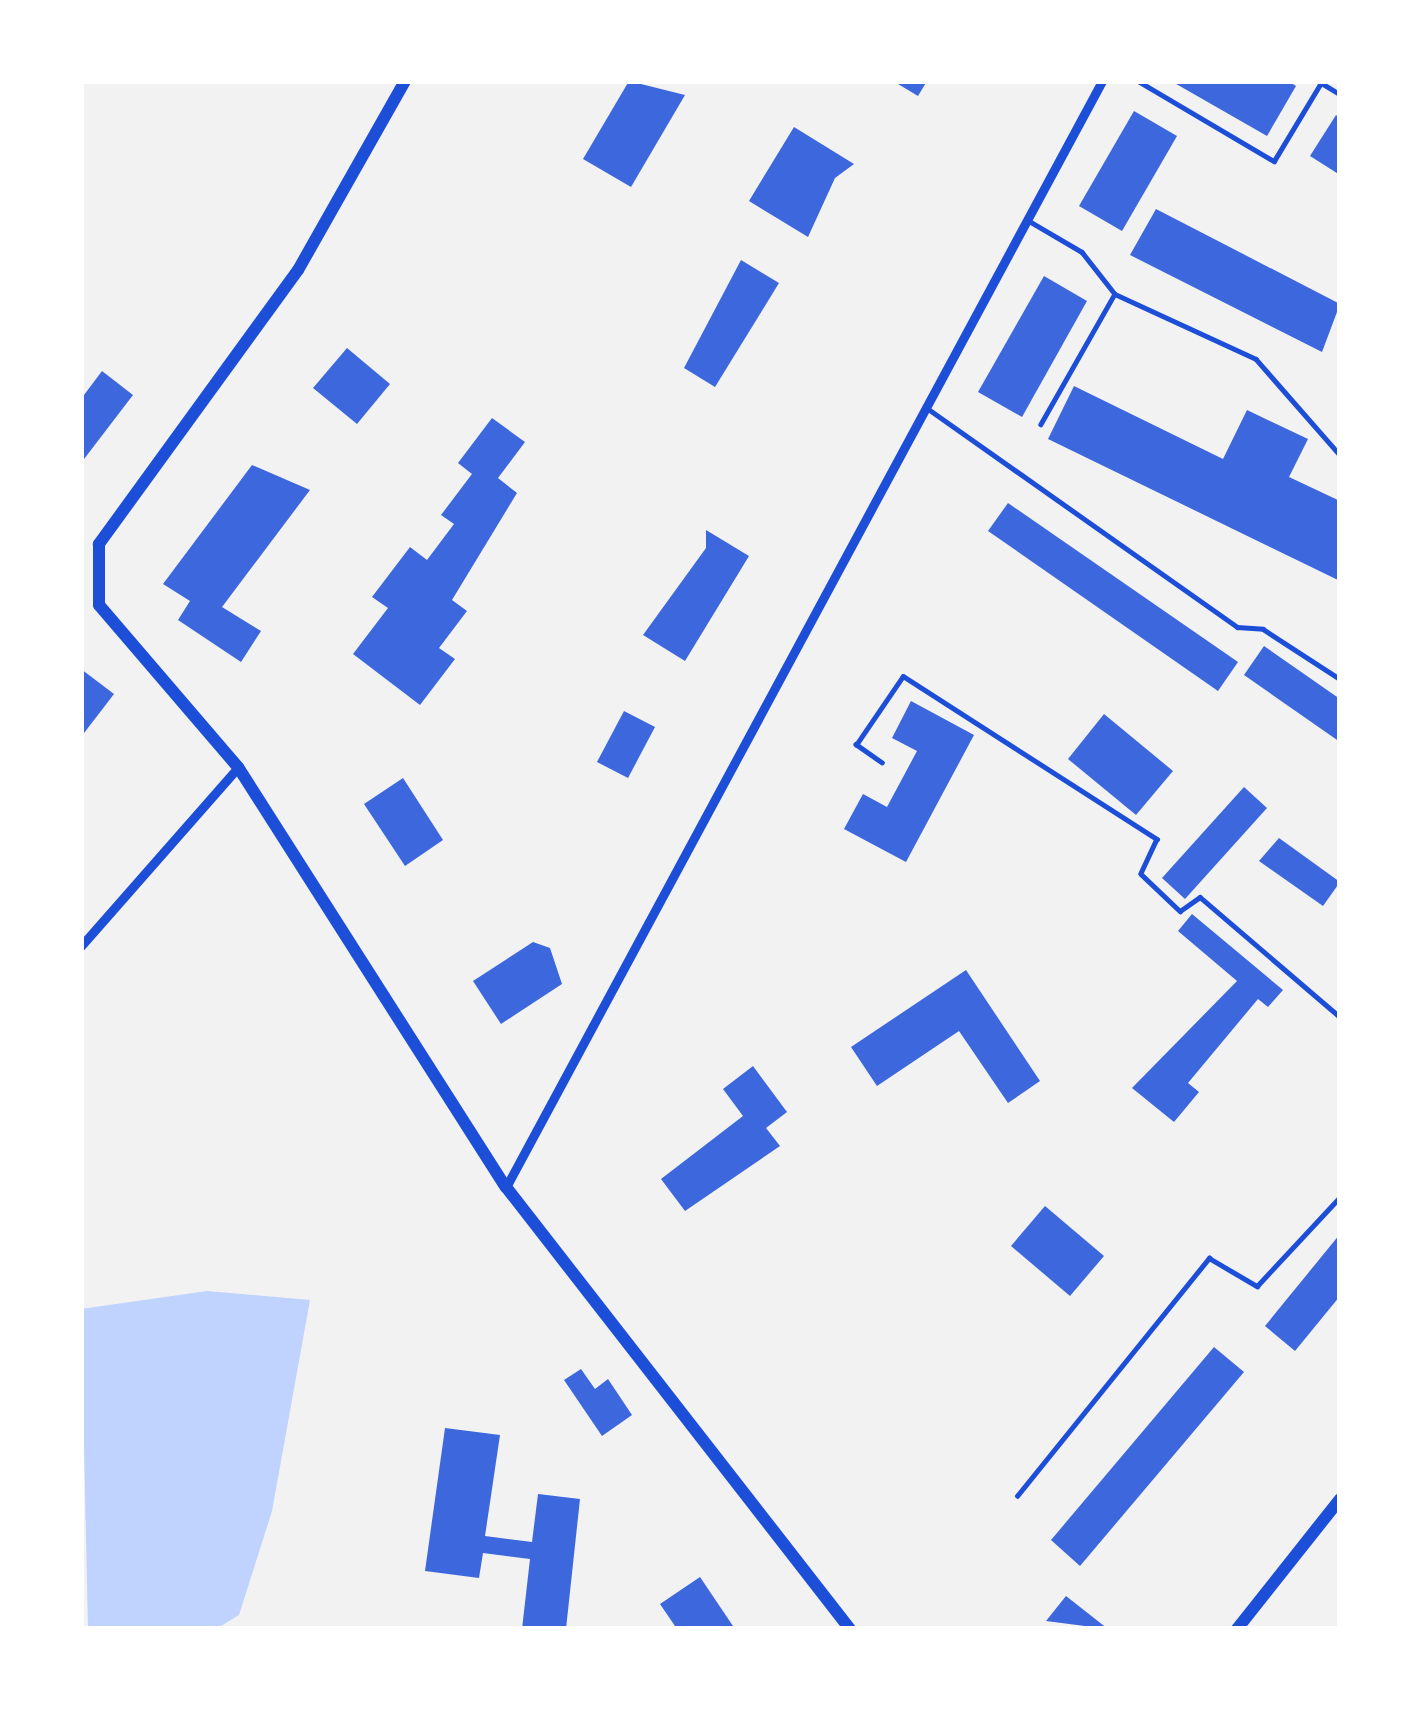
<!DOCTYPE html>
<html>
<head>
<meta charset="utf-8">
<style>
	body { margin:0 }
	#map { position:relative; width:1421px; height:1710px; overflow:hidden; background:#f2f2f2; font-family:Ubuntu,sans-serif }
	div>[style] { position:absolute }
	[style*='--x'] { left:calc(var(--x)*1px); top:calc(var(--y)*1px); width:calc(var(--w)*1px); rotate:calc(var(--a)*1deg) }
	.water>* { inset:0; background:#bfd3fe }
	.building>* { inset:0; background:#3d67dc }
	.service>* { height:4.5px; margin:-2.25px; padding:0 2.25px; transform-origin:2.25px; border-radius:2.25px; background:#1d4ed8 }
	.minor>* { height:9px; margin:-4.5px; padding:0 4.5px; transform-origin:4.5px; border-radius:4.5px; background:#1d4ed8 }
	.tertiary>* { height:12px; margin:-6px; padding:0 6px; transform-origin:6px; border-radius:6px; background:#1d4ed8 }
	span { translate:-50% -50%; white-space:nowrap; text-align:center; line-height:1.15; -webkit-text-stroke:12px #fff; paint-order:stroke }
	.frame { position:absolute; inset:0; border:84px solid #fff; pointer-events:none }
</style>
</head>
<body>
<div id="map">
	<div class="water">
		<i style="clip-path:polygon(207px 1291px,310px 1300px,272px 1511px,239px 1615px,216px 1629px,88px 1629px,81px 1309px)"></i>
	</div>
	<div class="building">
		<i style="clip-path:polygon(629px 81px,685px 95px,631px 187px,583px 159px)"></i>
		<i style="clip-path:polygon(893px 81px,927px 81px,918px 96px)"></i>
		<i style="clip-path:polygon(1171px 81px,1288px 81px,1296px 86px,1267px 136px)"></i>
		<i style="clip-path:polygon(1134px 111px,1177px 136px,1122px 231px,1079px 206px)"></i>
		<i style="clip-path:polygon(1336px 115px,1340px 118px,1340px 175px,1310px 156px)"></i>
		<i style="clip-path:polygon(794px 127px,854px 164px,835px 178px,808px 237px,749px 201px)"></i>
		<i style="clip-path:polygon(1156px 209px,1340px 304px,1322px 352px,1130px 255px)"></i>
		<i style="clip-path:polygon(741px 260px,779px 283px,715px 387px,684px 368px)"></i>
		<i style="clip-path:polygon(1044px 276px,1087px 301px,1022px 417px,978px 392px)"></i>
		<i style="clip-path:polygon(347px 348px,390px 384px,357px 424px,313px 388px)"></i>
		<i style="clip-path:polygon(102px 371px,133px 395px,81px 463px,81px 399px)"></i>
		<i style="clip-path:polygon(1074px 386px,1223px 459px,1247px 410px,1308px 439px,1289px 477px,1340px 501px,1340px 581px,1048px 439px)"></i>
		<i style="clip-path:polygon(492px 418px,525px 442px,498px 478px,517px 493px,452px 600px,467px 611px,439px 648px,455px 659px,420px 705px,353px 654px,388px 608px,372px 597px,410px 547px,427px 560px,454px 524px,441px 515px,472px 474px,458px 463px)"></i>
		<i style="clip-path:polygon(252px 465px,310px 490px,222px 607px,261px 631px,241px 662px,178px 620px,190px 601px,163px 584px)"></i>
		<i style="clip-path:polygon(1008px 503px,1238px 662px,1218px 691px,988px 531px)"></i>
		<i style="clip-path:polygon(706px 530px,749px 556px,685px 661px,643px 635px,706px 548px)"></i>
		<i style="clip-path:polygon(1264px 646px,1340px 699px,1340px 742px,1244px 675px)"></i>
		<i style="clip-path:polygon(81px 669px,114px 694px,81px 737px)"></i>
		<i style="clip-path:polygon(911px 701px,974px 735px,906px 862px,844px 829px,863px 794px,887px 807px,917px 751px,892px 738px)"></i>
		<i style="clip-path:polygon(624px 711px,655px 727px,628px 778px,597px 762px)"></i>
		<i style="clip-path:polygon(1104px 714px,1173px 771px,1136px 815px,1068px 759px)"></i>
		<i style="clip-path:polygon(403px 778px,443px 840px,405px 866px,364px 804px)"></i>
		<i style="clip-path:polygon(1244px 787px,1267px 808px,1185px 899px,1162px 878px)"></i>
		<i style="clip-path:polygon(1279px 838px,1340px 882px,1323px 906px,1259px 861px)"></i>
		<i style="clip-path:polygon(1192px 914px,1283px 990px,1268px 1007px,1258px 999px,1188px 1083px,1199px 1092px,1174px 1122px,1132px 1088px,1237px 981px,1178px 931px)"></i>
		<i style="clip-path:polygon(533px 942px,550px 948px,562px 984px,501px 1024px,473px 981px)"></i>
		<i style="clip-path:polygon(966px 970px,1040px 1081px,1008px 1103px,959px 1031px,877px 1086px,851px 1047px)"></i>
		<i style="clip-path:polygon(753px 1066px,787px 1112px,766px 1128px,780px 1146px,685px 1211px,661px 1179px,743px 1116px,723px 1089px)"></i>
		<i style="clip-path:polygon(1045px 1206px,1104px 1256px,1070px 1296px,1011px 1246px)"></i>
		<i style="clip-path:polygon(1340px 1234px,1340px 1296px,1295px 1351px,1265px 1326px)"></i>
		<i style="clip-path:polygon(1214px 1347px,1244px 1372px,1080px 1566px,1051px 1540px)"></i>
		<i style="clip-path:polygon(581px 1369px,595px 1389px,608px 1379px,632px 1415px,602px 1436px,564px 1380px)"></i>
		<i style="clip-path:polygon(445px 1428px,500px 1435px,485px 1536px,532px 1542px,538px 1494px,580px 1499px,566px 1629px,522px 1629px,530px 1559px,483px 1553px,479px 1578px,425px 1571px)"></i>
		<i style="clip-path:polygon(700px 1577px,735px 1629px,677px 1629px,660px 1604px)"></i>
		<i style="clip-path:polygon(1066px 1596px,1108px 1629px,1046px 1621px)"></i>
	</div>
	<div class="service">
		<i style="--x:1138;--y:81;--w:158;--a:30.5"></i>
		<i style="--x:1274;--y:161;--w:93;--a:-59"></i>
		<i style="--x:1318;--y:81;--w:26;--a:31"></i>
		<i style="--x:1029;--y:221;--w:61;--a:30.3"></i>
		<i style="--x:1082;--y:252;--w:53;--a:51.8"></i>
		<i style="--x:1115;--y:294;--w:150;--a:119.6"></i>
		<i style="--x:1115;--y:294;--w:155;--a:24.7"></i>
		<i style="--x:1256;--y:359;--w:128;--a:48.8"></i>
		<i style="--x:927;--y:408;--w:380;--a:35.2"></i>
		<i style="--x:1237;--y:627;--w:26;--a:4"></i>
		<i style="--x:1263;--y:629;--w:92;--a:33"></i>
		<i style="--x:882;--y:763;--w:32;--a:-145"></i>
		<i style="--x:856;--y:745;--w:83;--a:-55.7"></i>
		<i style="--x:903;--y:676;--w:302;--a:32.7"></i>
		<i style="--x:1157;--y:839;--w:38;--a:115"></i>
		<i style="--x:1141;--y:874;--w:54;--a:43.5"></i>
		<i style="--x:1180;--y:911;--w:24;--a:-35"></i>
		<i style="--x:1200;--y:897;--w:184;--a:40.6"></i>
		<i style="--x:1017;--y:1496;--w:306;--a:-51.1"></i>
		<i style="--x:1209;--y:1258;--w:56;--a:30.3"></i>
		<i style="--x:1257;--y:1286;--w:122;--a:-47"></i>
	</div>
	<div class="minor">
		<i style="--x:81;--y:946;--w:238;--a:-48.7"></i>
		<i style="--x:506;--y:1187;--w:1256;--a:-61.68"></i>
	</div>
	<div class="tertiary">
		<i style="--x:405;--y:81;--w:217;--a:119.5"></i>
		<i style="--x:298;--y:270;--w:339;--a:126"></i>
		<i style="--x:99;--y:544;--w:61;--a:90"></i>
		<i style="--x:99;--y:605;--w:213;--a:49.4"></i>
		<i style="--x:238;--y:767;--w:498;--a:57.5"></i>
		<i style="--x:506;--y:1187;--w:560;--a:52.11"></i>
		<i style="--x:1237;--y:1629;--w:166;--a:-51.6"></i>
	</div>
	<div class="frame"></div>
</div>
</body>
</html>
